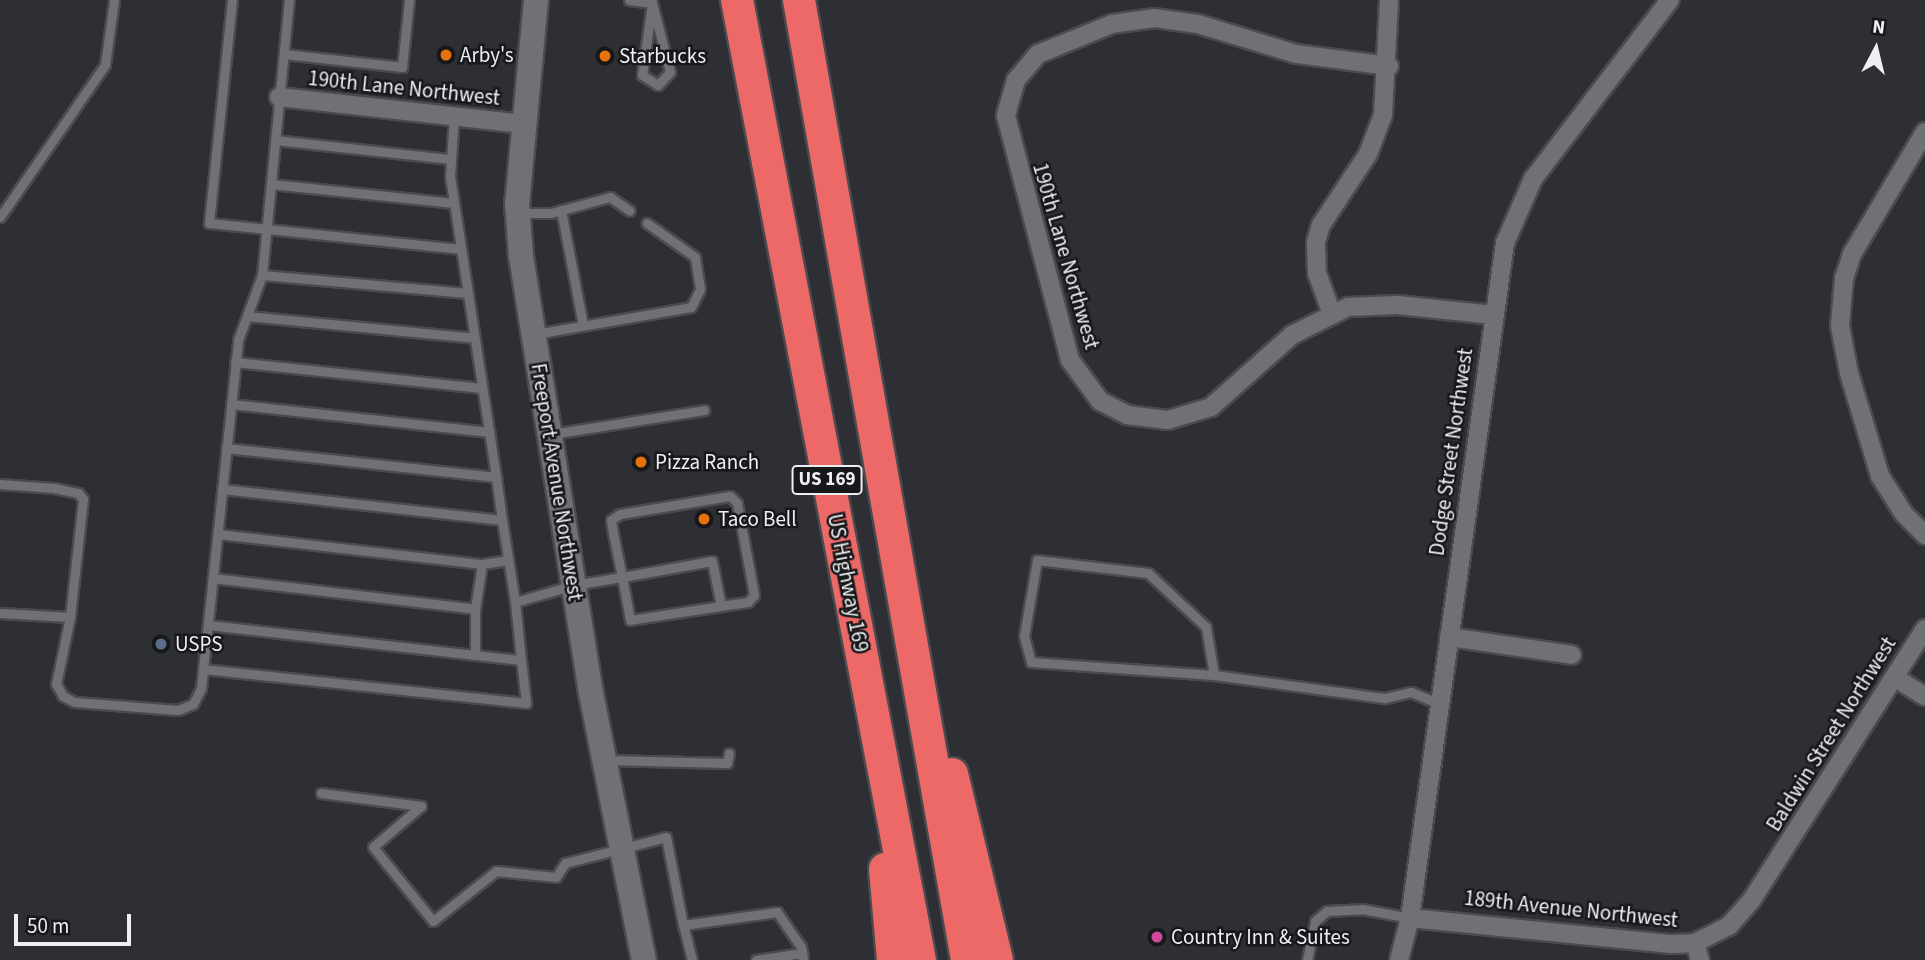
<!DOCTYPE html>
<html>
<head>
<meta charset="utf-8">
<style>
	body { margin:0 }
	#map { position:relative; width:1925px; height:960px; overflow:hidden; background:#2e2f34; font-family:"Source Sans 3",sans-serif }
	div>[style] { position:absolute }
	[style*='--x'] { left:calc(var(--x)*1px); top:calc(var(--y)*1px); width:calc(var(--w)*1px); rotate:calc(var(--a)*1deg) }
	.roads { filter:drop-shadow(2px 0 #4b4b4f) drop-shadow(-2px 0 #4b4b4f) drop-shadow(0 2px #4b4b4f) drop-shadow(0 -2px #4b4b4f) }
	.lane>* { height:9px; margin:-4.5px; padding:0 4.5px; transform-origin:4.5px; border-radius:4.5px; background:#707177 }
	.street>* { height:18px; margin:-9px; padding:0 9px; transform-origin:9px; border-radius:9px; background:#707177 }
	.secondary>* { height:24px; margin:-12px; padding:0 12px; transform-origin:12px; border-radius:12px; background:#707177 }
	.highway>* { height:32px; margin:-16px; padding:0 16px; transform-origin:16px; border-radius:16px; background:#ed6967 }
	.dots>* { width:19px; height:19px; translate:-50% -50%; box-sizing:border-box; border:4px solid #17181a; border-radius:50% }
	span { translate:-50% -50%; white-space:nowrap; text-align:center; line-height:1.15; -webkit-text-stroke:5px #17181a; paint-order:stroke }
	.shield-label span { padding:2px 5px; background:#17181a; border:2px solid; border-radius:5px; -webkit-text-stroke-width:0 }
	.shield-label { font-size:19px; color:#eeeff2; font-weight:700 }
	.poi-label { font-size:21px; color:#eeeff2 }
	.left { translate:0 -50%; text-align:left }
	.street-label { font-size:21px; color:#eeeff2 }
	.north { position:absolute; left:1841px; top:14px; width:70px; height:70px; -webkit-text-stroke:5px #17181a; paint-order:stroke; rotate:7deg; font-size:19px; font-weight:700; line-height:28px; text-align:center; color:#eeeff2 }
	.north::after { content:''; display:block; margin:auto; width:24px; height:32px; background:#eeeff2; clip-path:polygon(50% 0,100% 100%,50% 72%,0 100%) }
	.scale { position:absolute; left:14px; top:914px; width:117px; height:32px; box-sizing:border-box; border:4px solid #eeeff2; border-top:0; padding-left:9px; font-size:21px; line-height:24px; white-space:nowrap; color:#eeeff2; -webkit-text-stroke:5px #17181a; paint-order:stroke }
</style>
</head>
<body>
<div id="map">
	<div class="roads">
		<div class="lane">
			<i style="--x:232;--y:0;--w:224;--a:95.9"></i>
			<i style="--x:209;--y:223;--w:252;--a:5.9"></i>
			<i style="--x:629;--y:0;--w:23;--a:7"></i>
			<i style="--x:651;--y:0;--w:3;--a:72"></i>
			<i style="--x:652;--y:3;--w:71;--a:75.4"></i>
			<i style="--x:670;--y:72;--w:18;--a:133"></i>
			<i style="--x:658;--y:85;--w:19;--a:-148"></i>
			<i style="--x:642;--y:75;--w:73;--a:-82.1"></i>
			<i style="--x:284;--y:54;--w:119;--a:6.3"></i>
			<i style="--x:402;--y:67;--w:67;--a:-84"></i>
			<i style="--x:454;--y:116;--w:60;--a:93.8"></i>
			<i style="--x:450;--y:176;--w:304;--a:81.3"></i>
			<i style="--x:275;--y:140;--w:177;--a:6.2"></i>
			<i style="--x:271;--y:184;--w:184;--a:5.9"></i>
			<i style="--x:561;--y:210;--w:117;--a:79.2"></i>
			<i style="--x:520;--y:213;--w:31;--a:0"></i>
			<i style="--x:551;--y:213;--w:61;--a:-15.2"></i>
			<i style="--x:610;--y:197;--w:24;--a:35"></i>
			<i style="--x:0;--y:217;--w:185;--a:-55.4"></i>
			<i style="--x:105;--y:65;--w:66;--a:-82.1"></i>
			<i style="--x:262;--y:275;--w:206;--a:5"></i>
			<i style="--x:247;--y:316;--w:228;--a:5.5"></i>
			<i style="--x:535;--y:334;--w:158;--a:-9.8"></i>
			<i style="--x:691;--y:307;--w:20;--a:-63"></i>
			<i style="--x:700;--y:289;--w:32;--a:-99"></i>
			<i style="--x:695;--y:257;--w:59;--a:-144.7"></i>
			<i style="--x:235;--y:362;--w:248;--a:6"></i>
			<i style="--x:231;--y:404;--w:260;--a:6.2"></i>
			<i style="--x:551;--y:434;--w:155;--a:-8.9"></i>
			<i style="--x:226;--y:448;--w:272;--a:6.1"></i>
			<i style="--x:496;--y:477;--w:43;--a:82.1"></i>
			<i style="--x:0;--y:484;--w:54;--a:4.2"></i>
			<i style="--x:54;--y:488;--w:25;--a:12"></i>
			<i style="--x:78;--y:493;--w:8;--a:50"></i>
			<i style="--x:83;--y:499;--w:119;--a:96.3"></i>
			<i style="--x:222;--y:489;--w:282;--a:6.3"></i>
			<i style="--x:502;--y:520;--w:83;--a:81"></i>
			<i style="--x:218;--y:534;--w:266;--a:6.5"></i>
			<i style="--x:482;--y:564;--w:46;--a:98.8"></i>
			<i style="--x:482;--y:564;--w:26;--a:-9"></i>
			<i style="--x:213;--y:578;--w:264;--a:6.7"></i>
			<i style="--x:475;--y:609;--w:46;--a:90"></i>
			<i style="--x:0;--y:613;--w:70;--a:3.3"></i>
			<i style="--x:70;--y:617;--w:68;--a:101.8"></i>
			<i style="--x:56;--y:684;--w:14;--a:60"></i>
			<i style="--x:63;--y:696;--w:13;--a:27"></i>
			<i style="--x:75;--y:702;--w:103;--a:4.4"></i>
			<i style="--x:178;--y:710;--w:16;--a:-22"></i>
			<i style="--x:193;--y:704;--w:18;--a:-63"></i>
			<i style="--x:201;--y:688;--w:350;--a:-83.9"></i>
			<i style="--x:238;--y:340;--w:69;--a:-69.7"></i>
			<i style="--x:262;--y:275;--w:276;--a:-84.4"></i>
			<i style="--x:208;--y:625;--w:315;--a:6.4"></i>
			<i style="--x:521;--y:660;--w:58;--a:-95.9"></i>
			<i style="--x:515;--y:602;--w:61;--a:-16.1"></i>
			<i style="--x:574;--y:585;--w:49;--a:-9.5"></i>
			<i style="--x:622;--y:577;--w:91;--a:-10.1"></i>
			<i style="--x:712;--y:561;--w:46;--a:78.7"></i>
			<i style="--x:721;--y:606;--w:92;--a:171.3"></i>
			<i style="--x:630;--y:620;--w:44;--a:-100.5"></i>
			<i style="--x:622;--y:577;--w:45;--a:-101.6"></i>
			<i style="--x:613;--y:533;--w:13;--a:-99"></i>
			<i style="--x:611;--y:520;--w:11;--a:-34"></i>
			<i style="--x:620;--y:514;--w:111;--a:-9.3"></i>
			<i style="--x:730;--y:496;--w:10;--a:45"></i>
			<i style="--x:737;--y:503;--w:94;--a:79.5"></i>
			<i style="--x:754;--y:595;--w:9;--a:131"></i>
			<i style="--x:748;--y:602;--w:27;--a:172"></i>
			<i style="--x:203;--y:669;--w:325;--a:6"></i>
			<i style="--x:526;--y:703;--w:43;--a:-96.6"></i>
			<i style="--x:1214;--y:675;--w:49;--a:-99.5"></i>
			<i style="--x:1206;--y:627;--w:79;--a:-137"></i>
			<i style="--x:1148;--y:573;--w:112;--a:-173.3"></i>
			<i style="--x:1037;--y:560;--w:77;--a:99.7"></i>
			<i style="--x:1024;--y:636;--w:27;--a:75"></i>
			<i style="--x:1031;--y:662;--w:183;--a:4.1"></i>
			<i style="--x:1214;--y:675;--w:173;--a:7.7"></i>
			<i style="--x:1385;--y:698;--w:27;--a:-13"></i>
			<i style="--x:1411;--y:692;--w:30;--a:23"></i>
			<i style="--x:607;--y:760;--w:120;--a:1.4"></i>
			<i style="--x:727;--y:763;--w:10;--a:-79"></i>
			<i style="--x:321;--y:793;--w:101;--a:7.4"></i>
			<i style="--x:421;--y:806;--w:63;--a:139.5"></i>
			<i style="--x:373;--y:847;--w:95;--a:51"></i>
			<i style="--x:433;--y:921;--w:80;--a:-38.4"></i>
			<i style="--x:496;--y:871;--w:60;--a:5.7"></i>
			<i style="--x:556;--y:877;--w:17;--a:-57"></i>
			<i style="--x:565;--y:863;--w:104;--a:-14.4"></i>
			<i style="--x:666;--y:837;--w:90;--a:79.1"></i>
			<i style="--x:692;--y:960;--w:36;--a:-104"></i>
			<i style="--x:683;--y:925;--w:95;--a:-7.9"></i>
			<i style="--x:777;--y:912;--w:42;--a:55.6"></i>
			<i style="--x:801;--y:947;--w:13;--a:81"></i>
			<i style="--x:756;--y:960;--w:47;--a:-8.7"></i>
			<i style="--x:1307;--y:960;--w:40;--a:-78"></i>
			<i style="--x:1315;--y:921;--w:16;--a:-40"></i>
			<i style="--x:1327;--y:911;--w:35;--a:-3"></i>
			<i style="--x:1362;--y:909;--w:49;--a:10.6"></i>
		</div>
		<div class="street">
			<i style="--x:1389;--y:66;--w:94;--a:-172.6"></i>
			<i style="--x:1296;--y:54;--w:102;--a:-163"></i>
			<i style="--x:1198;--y:24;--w:43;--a:-172.1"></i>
			<i style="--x:1155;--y:18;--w:43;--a:172.1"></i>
			<i style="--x:1112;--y:24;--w:80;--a:157.9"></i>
			<i style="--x:1038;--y:54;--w:34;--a:130"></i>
			<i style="--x:1016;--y:80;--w:37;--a:106"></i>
			<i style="--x:1006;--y:116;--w:252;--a:75.3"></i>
			<i style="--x:1070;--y:360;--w:51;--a:53.8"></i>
			<i style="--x:1100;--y:401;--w:30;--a:27"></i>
			<i style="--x:1127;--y:415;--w:41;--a:7"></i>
			<i style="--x:1168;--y:420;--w:45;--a:-16.8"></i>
			<i style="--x:1211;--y:407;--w:108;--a:-41.6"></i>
			<i style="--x:1292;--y:335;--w:63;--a:-26.6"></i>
			<i style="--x:1348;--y:307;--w:50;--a:-2.3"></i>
			<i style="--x:1398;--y:305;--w:96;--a:6"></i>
			<i style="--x:279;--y:97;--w:246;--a:6.3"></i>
			<i style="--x:1925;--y:132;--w:142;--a:120.9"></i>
			<i style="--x:1852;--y:254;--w:25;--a:108"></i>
			<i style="--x:1844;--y:278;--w:48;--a:94.8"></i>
			<i style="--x:1840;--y:326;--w:48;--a:79.2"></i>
			<i style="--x:1849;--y:373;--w:108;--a:73.2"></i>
			<i style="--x:1880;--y:476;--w:45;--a:57.7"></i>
			<i style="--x:1904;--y:514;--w:30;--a:45"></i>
			<i style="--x:1332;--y:314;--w:44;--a:-110.1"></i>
			<i style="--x:1317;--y:273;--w:31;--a:-92"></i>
			<i style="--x:1316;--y:242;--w:18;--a:-74"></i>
			<i style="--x:1321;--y:225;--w:85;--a:-56.5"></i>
			<i style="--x:1368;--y:154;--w:42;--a:-69"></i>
			<i style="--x:1383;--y:115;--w:115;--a:-87"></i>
			<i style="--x:1449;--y:637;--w:124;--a:8.3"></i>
			<i style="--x:1894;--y:677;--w:36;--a:32"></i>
			<i style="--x:1410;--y:918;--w:263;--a:5.7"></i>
			<i style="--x:1672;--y:944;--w:23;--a:-2"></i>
			<i style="--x:1695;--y:943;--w:38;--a:-27"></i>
			<i style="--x:1729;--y:926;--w:33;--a:-49"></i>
			<i style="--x:1751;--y:901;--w:323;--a:-57.4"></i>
			<i style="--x:1695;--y:943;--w:18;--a:74"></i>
			<i style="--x:1399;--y:960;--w:43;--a:-75.3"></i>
			<i style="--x:1410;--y:918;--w:682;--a:-81.99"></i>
			<i style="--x:1505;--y:243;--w:70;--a:-66.4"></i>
			<i style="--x:1533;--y:179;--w:225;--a:-52.6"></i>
		</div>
		<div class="secondary">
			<i style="--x:536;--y:0;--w:205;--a:95.3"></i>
			<i style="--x:517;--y:204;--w:52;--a:85.6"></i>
			<i style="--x:521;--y:256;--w:443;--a:80.9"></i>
			<i style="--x:591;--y:693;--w:272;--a:78.8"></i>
		</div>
		<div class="highway">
			<i style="--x:737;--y:0;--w:977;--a:79.21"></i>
			<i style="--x:799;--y:0;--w:975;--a:80.07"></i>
			<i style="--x:952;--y:774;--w:191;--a:76.4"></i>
			<i style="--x:885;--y:869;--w:91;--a:85"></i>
		</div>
	</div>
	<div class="dots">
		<i style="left:446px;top:55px;background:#e8710a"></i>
		<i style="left:605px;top:56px;background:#e8710a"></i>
		<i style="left:641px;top:462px;background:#e8710a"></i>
		<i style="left:704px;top:519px;background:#e8710a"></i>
		<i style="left:161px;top:644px;background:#5c6f8a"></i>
		<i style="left:1157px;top:937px;background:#d1479c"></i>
	</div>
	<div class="shield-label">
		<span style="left:827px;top:480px">US 169</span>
	</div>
	<div class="poi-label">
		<span class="left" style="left:460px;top:55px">Arby's</span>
		<span class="left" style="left:619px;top:56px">Starbucks</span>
		<span class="left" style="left:655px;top:462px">Pizza Ranch</span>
		<span class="left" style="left:718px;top:519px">Taco Bell</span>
		<span class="left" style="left:175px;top:644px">USPS</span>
		<span class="left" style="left:1171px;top:937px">Country Inn &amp; Suites</span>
	</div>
	<div class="street-label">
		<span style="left:404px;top:88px;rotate:6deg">190th Lane Northwest</span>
		<span style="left:1066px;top:256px;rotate:74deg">190th Lane Northwest</span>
		<span style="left:1451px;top:452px;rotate:-82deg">Dodge Street Northwest</span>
		<span style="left:557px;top:482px;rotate:81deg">Freeport Avenue Northwest</span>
		<span style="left:848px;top:583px;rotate:79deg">US Highway 169</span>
		<span style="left:1831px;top:734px;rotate:-58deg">Baldwin Street Northwest</span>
		<span style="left:1571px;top:909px;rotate:6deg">189th Avenue Northwest</span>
	</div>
	<div class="north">N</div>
	<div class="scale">50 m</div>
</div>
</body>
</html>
